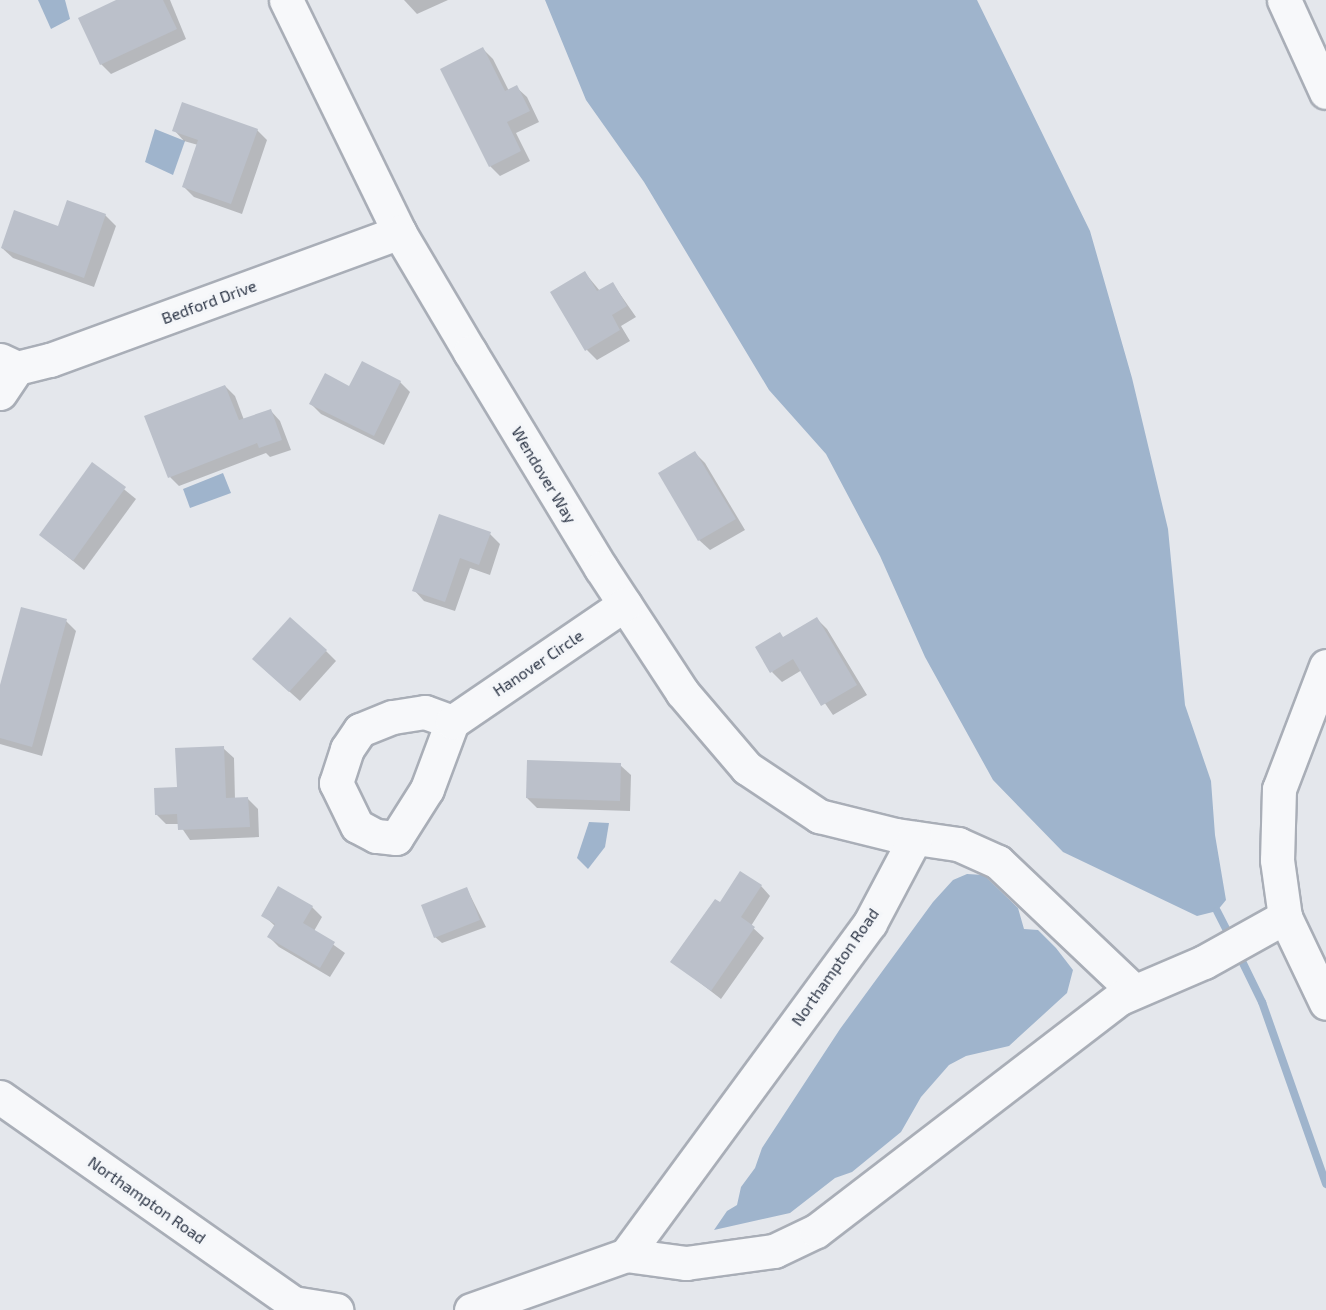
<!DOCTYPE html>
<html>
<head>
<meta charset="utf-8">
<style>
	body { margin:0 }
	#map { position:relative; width:1326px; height:1310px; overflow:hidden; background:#e4e7ec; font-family:"Exo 2",sans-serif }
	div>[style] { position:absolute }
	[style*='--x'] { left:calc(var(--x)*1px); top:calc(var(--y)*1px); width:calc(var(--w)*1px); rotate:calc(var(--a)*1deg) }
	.water>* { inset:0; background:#9fb4cc }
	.shadow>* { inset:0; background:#0003 }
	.stream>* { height:8px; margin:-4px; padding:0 4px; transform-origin:4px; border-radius:4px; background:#9fb4cc }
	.building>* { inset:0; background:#bbc0ca }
	.roads { filter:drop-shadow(2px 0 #a9aeb7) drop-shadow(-2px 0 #a9aeb7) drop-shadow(0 2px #a9aeb7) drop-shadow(0 -2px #a9aeb7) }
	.minor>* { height:33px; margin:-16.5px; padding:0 16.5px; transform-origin:16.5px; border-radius:16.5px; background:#f7f8fa }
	span { translate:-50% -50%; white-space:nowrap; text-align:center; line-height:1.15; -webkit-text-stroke:6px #f4f6f9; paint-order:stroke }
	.street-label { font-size:16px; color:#2b3445 }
</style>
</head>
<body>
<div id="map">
	<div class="water">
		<i style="clip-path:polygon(38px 0,65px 0,70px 19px,51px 29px)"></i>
		<i style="clip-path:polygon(545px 0,977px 0,1090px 231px,1132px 378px,1168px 529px,1185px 705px,1211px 781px,1215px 835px,1226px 900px,1217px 911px,1197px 916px,1063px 852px,993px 780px,925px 657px,880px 556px,826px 454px,769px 390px,644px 182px,586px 100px)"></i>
		<i style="clip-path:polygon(155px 129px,185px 141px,173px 175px,145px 162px)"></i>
		<i style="clip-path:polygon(223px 473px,231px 493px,190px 508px,183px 489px)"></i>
		<i style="clip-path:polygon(589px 822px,609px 823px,605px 847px,588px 869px,577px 858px)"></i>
		<i style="clip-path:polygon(967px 874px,984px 875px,1018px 908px,1024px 929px,1038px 930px,1056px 948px,1073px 970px,1067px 993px,1009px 1046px,966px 1056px,949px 1065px,921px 1097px,901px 1132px,852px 1172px,835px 1178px,790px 1213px,714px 1230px,727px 1211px,737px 1205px,741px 1187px,755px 1168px,762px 1148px,840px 1029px,933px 902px,953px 880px)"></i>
	</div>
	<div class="shadow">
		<i style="clip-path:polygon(119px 0,170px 0,186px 39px,111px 74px,101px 64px)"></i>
		<i style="clip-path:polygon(404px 0,448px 0,417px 14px)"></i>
		<i style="clip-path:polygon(483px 49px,493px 59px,509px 91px,516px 87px,527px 97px,539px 122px,516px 133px,530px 161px,500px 176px,490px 166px)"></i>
		<i style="clip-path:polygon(174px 130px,257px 130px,267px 140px,242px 214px,194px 197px,183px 186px,198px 145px,184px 141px)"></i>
		<i style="clip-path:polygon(105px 215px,116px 226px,94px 287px,13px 258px,2px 248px)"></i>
		<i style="clip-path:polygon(585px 273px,600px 291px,613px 284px,636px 317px,621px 326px,630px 341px,597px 360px,587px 350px)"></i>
		<i style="clip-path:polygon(400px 382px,410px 392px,384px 445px,321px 414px,311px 404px)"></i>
		<i style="clip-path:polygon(225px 386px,235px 396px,244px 420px,271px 411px,280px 421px,291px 450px,270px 457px,266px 453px,179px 486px,170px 477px)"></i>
		<i style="clip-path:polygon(695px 453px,705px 463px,745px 530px,710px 550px,699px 540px)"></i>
		<i style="clip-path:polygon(93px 464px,136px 499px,84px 570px,41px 535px)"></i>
		<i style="clip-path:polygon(490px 534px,500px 544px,490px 575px,470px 568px,455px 611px,424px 601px,414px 590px)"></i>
		<i style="clip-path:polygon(817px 619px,827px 629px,867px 695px,833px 715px,802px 670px,782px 682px,772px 672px,784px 639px)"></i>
		<i style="clip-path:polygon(66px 621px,76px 631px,42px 756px,0 744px,0 691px)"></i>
		<i style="clip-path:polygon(326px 651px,336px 661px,300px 701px,264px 669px)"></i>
		<i style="clip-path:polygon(223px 748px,234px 758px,235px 799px,248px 799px,258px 809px,259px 837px,190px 840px,179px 824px,166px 824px,156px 814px)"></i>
		<i style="clip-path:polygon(620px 765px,631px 775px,630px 811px,537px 808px,527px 798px)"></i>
		<i style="clip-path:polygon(761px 886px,770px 896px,751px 926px,764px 938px,721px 999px,672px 961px,720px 904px)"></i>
		<i style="clip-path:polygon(467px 889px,486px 927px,442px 943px,435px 937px)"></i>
		<i style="clip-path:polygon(312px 907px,322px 917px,314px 931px,345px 953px,330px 977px,279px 947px,269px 937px,275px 926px,263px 915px)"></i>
	</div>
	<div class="stream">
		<i style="--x:1217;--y:911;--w:31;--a:63"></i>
		<i style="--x:1238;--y:953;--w:55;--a:63.9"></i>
		<i style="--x:1262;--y:1002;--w:193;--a:70.6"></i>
	</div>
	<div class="building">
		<i style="clip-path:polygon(116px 0,163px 0,177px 29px,100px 65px,78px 18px)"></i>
		<i style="clip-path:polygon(483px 47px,505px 91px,517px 85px,530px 111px,507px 122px,521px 151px,489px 167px,440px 69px)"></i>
		<i style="clip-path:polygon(182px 102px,258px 129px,231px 204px,182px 187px,198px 140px,172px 131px)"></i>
		<i style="clip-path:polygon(67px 200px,106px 214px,84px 278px,1px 248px,14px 210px,58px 226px)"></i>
		<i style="clip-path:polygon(585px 271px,597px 291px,613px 282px,627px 306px,612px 315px,620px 330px,585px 351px,550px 292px)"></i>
		<i style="clip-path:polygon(362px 361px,401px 381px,374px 436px,309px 404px,325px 373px,349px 386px)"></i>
		<i style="clip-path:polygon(225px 385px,239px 420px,271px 409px,282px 440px,259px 448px,257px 443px,168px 478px,144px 416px)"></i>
		<i style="clip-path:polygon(695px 451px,736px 519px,698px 541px,658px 473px)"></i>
		<i style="clip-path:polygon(92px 462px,126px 487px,73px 561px,39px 535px)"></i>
		<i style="clip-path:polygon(439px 514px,491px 532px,479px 565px,460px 558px,445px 602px,412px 591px)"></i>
		<i style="clip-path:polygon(21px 607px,67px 619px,32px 747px,0 738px,0 685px)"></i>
		<i style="clip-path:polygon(290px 617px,327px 650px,289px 692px,252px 659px)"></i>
		<i style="clip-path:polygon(817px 617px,857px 685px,821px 706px,793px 659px,770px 673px,755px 647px,780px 632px,783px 637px)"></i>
		<i style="clip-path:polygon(224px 746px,226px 798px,248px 797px,250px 827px,178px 830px,177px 814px,155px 815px,154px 788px,177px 787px,175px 748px)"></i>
		<i style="clip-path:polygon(527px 760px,621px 763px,620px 801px,526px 798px)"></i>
		<i style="clip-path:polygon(740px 871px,762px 885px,741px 917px,755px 927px,711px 991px,670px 962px,715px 899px,720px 902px)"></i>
		<i style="clip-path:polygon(278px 886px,313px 906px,303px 923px,335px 942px,320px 968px,267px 937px,275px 924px,261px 916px)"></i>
		<i style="clip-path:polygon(467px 887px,480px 920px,434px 938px,421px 905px)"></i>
	</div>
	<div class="roads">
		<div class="minor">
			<i style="--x:286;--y:0;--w:258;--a:64"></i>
			<i style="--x:399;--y:232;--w:139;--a:59.4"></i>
			<i style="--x:470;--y:352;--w:253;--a:58.8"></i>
			<i style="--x:601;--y:568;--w:148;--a:56.8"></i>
			<i style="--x:682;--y:692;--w:100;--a:49.5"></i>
			<i style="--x:747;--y:768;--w:87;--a:33.7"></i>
			<i style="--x:819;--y:816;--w:79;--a:13.9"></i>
			<i style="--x:896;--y:835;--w:63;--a:8.3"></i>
			<i style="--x:958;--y:844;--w:44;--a:24.2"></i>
			<i style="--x:998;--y:862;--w:187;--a:43.5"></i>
			<i style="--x:1284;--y:0;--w:101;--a:65.5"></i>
			<i style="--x:0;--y:360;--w:19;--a:25"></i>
			<i style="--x:17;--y:368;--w:34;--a:-14"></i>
			<i style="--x:50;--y:360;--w:372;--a:-20.1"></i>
			<i style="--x:0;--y:393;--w:30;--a:-56"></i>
			<i style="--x:1326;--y:666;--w:132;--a:110.9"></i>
			<i style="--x:1279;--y:789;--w:71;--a:91.6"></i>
			<i style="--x:1277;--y:860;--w:58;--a:82"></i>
			<i style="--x:1285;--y:917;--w:95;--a:64.5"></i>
			<i style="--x:425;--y:712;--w:29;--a:20"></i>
			<i style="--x:452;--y:722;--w:72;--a:110.5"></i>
			<i style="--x:427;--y:789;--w:58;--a:122.3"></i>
			<i style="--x:396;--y:838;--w:20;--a:-174"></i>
			<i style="--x:376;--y:836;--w:21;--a:-152"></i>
			<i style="--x:357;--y:826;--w:48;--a:-116"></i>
			<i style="--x:336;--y:783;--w:36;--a:-72"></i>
			<i style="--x:347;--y:749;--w:23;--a:-56"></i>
			<i style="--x:360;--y:730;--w:35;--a:-22"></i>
			<i style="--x:393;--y:717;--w:32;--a:-9"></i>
			<i style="--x:452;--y:722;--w:209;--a:-34.3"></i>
			<i style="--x:0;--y:1097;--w:358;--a:35.1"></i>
			<i style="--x:293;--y:1303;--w:44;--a:9.2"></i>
			<i style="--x:626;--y:1255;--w:412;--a:-53.7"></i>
			<i style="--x:870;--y:923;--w:96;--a:-62.1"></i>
			<i style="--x:471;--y:1310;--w:164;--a:-19.5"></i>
			<i style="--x:626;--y:1255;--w:61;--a:7.6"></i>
			<i style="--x:686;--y:1263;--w:89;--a:-7.8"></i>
			<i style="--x:774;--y:1251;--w:47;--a:-25.5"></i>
			<i style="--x:816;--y:1231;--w:383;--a:-37.5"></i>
			<i style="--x:1120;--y:998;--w:91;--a:-23.2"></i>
			<i style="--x:1204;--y:962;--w:93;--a:-29.1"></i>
		</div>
	</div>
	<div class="street-label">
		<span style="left:209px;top:302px;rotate:-20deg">Bedford Drive</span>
		<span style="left:544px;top:475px;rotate:59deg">Wendover Way</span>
		<span style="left:538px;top:663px;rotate:-34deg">Hanover Circle</span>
		<span style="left:835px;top:967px;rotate:-55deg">Northampton Road</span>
		<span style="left:147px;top:1200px;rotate:35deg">Northampton Road</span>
	</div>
</div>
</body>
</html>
